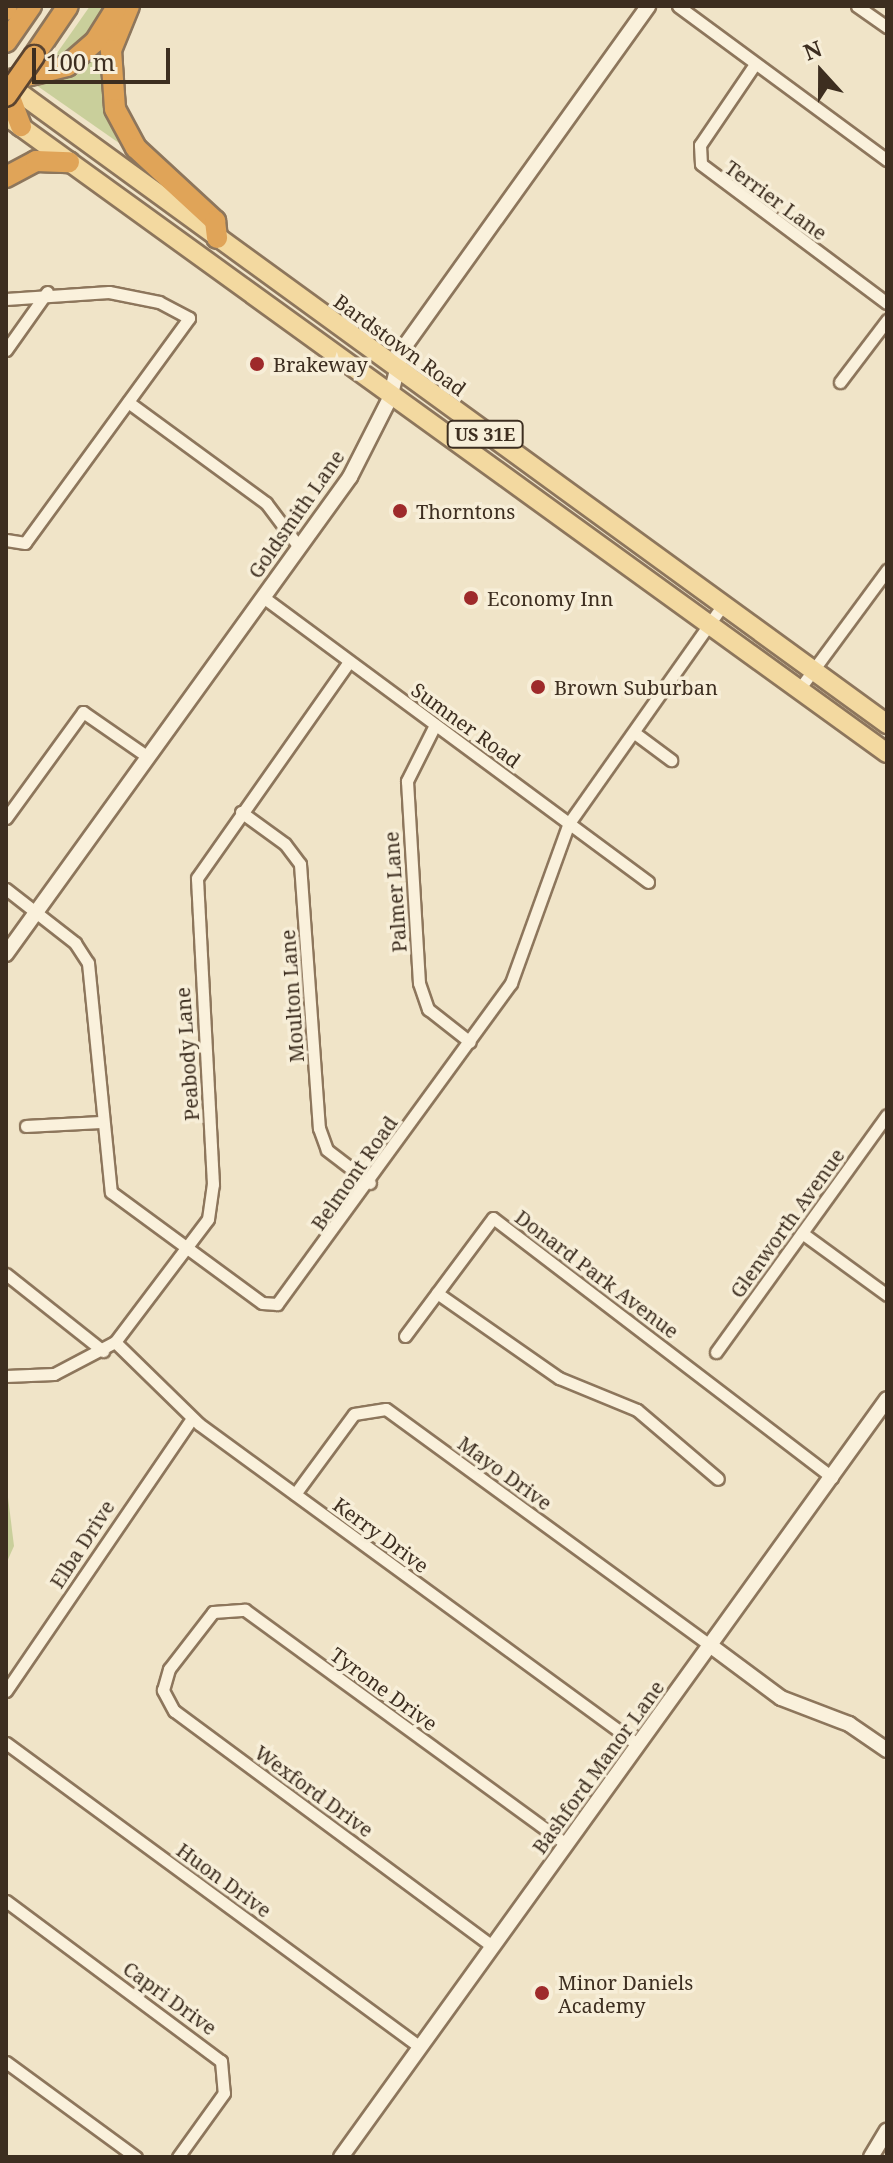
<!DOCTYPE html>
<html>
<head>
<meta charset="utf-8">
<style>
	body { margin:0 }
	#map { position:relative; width:893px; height:2163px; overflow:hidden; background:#f0e4c8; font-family:"Noto Serif",serif }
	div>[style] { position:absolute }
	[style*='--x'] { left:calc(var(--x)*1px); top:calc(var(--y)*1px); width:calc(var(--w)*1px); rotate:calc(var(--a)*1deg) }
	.green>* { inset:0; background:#c9cf9b }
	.stream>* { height:3px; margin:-1.5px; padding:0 1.5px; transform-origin:1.5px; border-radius:1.5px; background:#a9c4bc }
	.roads { filter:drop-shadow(2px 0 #8d765c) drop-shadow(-2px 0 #8d765c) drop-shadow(0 2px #8d765c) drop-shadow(0 -2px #8d765c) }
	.minor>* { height:11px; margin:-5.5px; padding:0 5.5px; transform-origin:5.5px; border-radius:5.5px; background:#faf1dc }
	.tertiary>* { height:14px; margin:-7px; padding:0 7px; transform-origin:7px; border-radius:7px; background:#faf1dc }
	.primary>* { height:18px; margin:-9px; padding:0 9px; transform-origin:9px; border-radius:9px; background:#f3d9a0 }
	.motorway>* { height:20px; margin:-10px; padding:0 10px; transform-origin:10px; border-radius:10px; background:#e0a458 }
	.bridges { filter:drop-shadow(2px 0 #5b4430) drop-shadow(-2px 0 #5b4430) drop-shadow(0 2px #5b4430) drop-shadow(0 -2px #5b4430) }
	.motorway-bridge>* { height:20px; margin:-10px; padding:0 10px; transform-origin:10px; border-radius:10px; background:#e0a458 }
	.dots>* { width:22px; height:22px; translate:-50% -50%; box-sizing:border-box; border:4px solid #f7eed8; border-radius:50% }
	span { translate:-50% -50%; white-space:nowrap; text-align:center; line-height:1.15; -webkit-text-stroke:7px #f7eed8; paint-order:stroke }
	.shield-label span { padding:2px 6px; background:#f7eed8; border:2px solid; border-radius:6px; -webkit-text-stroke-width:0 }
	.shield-label { font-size:18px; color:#3d2e20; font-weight:700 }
	.street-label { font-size:20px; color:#3d2e20 }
	.poi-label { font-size:20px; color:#3d2e20 }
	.left { translate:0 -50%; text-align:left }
	.frame { position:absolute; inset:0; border:8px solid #3d2e20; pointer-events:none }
	.north { position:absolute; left:781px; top:32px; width:80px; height:80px; -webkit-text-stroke:6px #f7eed8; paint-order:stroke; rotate:339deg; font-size:22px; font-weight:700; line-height:32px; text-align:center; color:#3d2e20 }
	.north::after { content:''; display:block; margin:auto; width:28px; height:36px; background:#3d2e20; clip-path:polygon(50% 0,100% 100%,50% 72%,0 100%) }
	.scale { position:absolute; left:32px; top:48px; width:138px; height:36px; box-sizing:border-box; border:4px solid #3d2e20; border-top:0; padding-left:10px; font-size:24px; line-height:28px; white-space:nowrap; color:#3d2e20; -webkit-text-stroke:6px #f7eed8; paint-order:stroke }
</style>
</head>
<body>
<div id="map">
	<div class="green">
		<i style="clip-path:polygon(90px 6px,106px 6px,88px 35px,50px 63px)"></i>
		<i style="clip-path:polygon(108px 46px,139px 157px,36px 85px)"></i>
		<i style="clip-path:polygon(6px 1481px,14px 1546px,6px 1564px)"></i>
	</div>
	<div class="stream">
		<i style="--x:6;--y:1545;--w:8;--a:90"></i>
	</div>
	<div class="roads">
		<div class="minor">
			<i style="--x:678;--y:6;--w:260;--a:36.4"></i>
			<i style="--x:857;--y:6;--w:37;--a:35"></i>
			<i style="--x:755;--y:64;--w:98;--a:124.2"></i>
			<i style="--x:700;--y:145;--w:19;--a:87"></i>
			<i style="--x:701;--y:164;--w:232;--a:36.8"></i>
			<i style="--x:6;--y:299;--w:103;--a:-3.9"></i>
			<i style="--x:109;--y:292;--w:51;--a:11.3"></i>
			<i style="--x:159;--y:302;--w:34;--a:28"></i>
			<i style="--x:189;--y:318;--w:278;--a:126.1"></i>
			<i style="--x:25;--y:543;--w:19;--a:-171"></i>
			<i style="--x:6;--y:350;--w:71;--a:-54.7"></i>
			<i style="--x:840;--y:382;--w:78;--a:-52.8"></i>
			<i style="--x:128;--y:402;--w:171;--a:36.2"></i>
			<i style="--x:266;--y:503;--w:55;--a:53.1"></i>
			<i style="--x:263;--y:597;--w:479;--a:36.5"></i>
			<i style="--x:800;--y:688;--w:147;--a:-53.6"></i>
			<i style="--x:435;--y:725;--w:63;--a:116.6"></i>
			<i style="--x:407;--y:781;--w:202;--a:86.6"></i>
			<i style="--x:419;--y:983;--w:28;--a:71"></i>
			<i style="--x:428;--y:1009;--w:53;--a:38.2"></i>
			<i style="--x:636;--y:734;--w:44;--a:36.6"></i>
			<i style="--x:241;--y:812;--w:54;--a:36"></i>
			<i style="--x:285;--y:844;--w:25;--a:53"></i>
			<i style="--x:300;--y:864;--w:265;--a:85.9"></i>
			<i style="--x:319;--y:1128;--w:23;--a:70"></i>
			<i style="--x:327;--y:1150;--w:54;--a:37.5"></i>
			<i style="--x:6;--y:818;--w:131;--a:-54"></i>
			<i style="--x:83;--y:712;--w:79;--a:34.7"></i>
			<i style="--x:6;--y:889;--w:88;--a:38"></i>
			<i style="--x:75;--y:943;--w:24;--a:57"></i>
			<i style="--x:88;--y:963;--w:230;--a:84.3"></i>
			<i style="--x:111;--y:1192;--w:187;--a:36.3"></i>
			<i style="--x:262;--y:1303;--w:15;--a:4"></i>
			<i style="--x:277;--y:1304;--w:397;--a:-53.9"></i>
			<i style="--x:511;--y:983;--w:170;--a:-70.1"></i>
			<i style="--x:569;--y:823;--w:269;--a:-54.8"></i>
			<i style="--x:26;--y:1126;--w:74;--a:-3.1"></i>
			<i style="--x:802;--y:1233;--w:105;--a:36.1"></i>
			<i style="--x:6;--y:1274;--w:124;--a:38.4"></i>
			<i style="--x:437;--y:1293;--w:149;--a:34.9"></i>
			<i style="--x:559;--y:1378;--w:84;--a:22.3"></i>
			<i style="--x:637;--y:1410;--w:106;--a:40.4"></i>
			<i style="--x:405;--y:1336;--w:147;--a:-53.3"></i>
			<i style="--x:493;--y:1218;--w:427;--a:37.4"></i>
			<i style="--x:115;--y:1342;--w:117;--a:44.3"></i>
			<i style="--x:199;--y:1424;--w:542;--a:36.15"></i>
			<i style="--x:716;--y:1352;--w:292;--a:-54.2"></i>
			<i style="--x:6;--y:1376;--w:48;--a:-2.4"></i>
			<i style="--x:54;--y:1374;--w:69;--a:-27.7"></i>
			<i style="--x:115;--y:1342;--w:154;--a:-52.9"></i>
			<i style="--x:208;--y:1219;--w:35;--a:-82"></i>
			<i style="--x:213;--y:1184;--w:306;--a:-93"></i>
			<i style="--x:197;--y:878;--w:264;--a:-54.9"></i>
			<i style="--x:295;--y:1494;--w:99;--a:-53.6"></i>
			<i style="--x:354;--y:1414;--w:32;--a:-9"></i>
			<i style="--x:386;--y:1409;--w:402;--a:36.1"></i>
			<i style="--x:6;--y:1691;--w:330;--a:-55.7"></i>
			<i style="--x:6;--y:1743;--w:514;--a:36.29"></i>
			<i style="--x:6;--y:1901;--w:268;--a:36.7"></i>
			<i style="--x:221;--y:2061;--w:32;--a:85"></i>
			<i style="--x:224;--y:2093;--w:79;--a:125.7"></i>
			<i style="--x:492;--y:1946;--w:395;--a:-143.5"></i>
			<i style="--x:174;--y:1711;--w:24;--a:-118"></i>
			<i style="--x:163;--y:1690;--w:22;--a:-74"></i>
			<i style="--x:169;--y:1669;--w:72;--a:-52.3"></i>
			<i style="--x:213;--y:1612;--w:32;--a:-4"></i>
			<i style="--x:245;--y:1610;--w:397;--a:36.1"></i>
			<i style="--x:6;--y:2062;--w:161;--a:36.2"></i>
		</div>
		<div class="tertiary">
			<i style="--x:6;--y:954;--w:588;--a:-54.2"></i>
			<i style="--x:350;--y:477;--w:89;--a:-63.1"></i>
			<i style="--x:390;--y:398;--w:49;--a:-76"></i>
			<i style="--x:402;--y:350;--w:423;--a:-54.4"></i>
			<i style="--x:711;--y:1646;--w:87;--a:36.6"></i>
			<i style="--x:781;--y:1698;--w:73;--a:20.9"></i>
			<i style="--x:849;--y:1724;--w:46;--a:34.4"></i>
			<i style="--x:341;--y:2157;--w:934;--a:-54.23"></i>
			<i style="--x:871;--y:2157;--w:31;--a:-59"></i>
		</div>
		<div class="primary">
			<i style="--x:6;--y:83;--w:1090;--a:36.04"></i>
			<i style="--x:6;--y:116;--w:1087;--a:35.87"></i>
		</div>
		<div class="motorway">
			<i style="--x:129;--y:6;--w:48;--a:112.2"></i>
			<i style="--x:111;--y:50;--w:59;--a:86.1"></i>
			<i style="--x:115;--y:109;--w:44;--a:61.7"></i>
			<i style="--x:136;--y:148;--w:108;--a:42.7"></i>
			<i style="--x:215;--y:221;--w:17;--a:83"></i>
			<i style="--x:6;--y:10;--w:4;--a:-76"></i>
			<i style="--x:6;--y:42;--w:44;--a:-55.2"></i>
			<i style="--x:34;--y:56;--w:60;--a:-55.8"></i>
			<i style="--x:6;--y:81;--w:63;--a:-13.8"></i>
			<i style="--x:67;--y:66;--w:37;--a:-41"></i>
			<i style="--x:95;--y:42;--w:39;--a:-58"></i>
			<i style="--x:6;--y:87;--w:42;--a:69"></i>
			<i style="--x:6;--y:177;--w:34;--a:-28"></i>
			<i style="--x:36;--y:161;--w:33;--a:2"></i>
		</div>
	</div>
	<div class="bridges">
		<div class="motorway-bridge">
			<i style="--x:6;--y:96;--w:49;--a:-55"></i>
		</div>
	</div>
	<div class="dots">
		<i style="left:257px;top:364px;background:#9e2a2b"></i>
		<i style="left:400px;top:511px;background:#9e2a2b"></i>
		<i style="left:471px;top:598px;background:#9e2a2b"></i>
		<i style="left:538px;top:687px;background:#9e2a2b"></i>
		<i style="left:542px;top:1993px;background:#9e2a2b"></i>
	</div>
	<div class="shield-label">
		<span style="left:485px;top:434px">US 31E</span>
	</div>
	<div class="street-label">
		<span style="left:776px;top:200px;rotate:36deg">Terrier Lane</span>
		<span style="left:400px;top:345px;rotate:36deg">Bardstown Road</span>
		<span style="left:296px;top:514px;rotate:-55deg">Goldsmith Lane</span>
		<span style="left:466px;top:725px;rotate:36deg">Sumner Road</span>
		<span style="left:395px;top:892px;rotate:-94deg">Palmer Lane</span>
		<span style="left:292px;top:996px;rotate:-94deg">Moulton Lane</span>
		<span style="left:187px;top:1054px;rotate:-94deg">Peabody Lane</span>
		<span style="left:354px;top:1173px;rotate:-55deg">Belmont Road</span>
		<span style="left:787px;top:1223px;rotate:-54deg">Glenworth Avenue</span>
		<span style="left:597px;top:1274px;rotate:37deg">Donard Park Avenue</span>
		<span style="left:505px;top:1473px;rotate:36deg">Mayo Drive</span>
		<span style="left:381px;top:1535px;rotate:36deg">Kerry Drive</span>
		<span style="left:82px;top:1544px;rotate:-57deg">Elba Drive</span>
		<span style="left:384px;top:1689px;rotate:36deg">Tyrone Drive</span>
		<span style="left:598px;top:1767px;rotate:-54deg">Bashford Manor Lane</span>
		<span style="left:314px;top:1791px;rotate:36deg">Wexford Drive</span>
		<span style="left:224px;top:1880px;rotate:36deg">Huon Drive</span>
		<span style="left:170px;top:1998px;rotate:36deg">Capri Drive</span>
	</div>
	<div class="poi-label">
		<span class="left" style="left:273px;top:364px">Brakeway</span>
		<span class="left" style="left:416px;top:511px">Thorntons</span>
		<span class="left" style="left:487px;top:598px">Economy Inn</span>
		<span class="left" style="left:554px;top:687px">Brown Suburban</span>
		<span class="left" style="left:558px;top:1994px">Minor Daniels<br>Academy</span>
	</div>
	<div class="frame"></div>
	<div class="north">N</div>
	<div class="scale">100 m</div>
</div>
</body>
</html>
